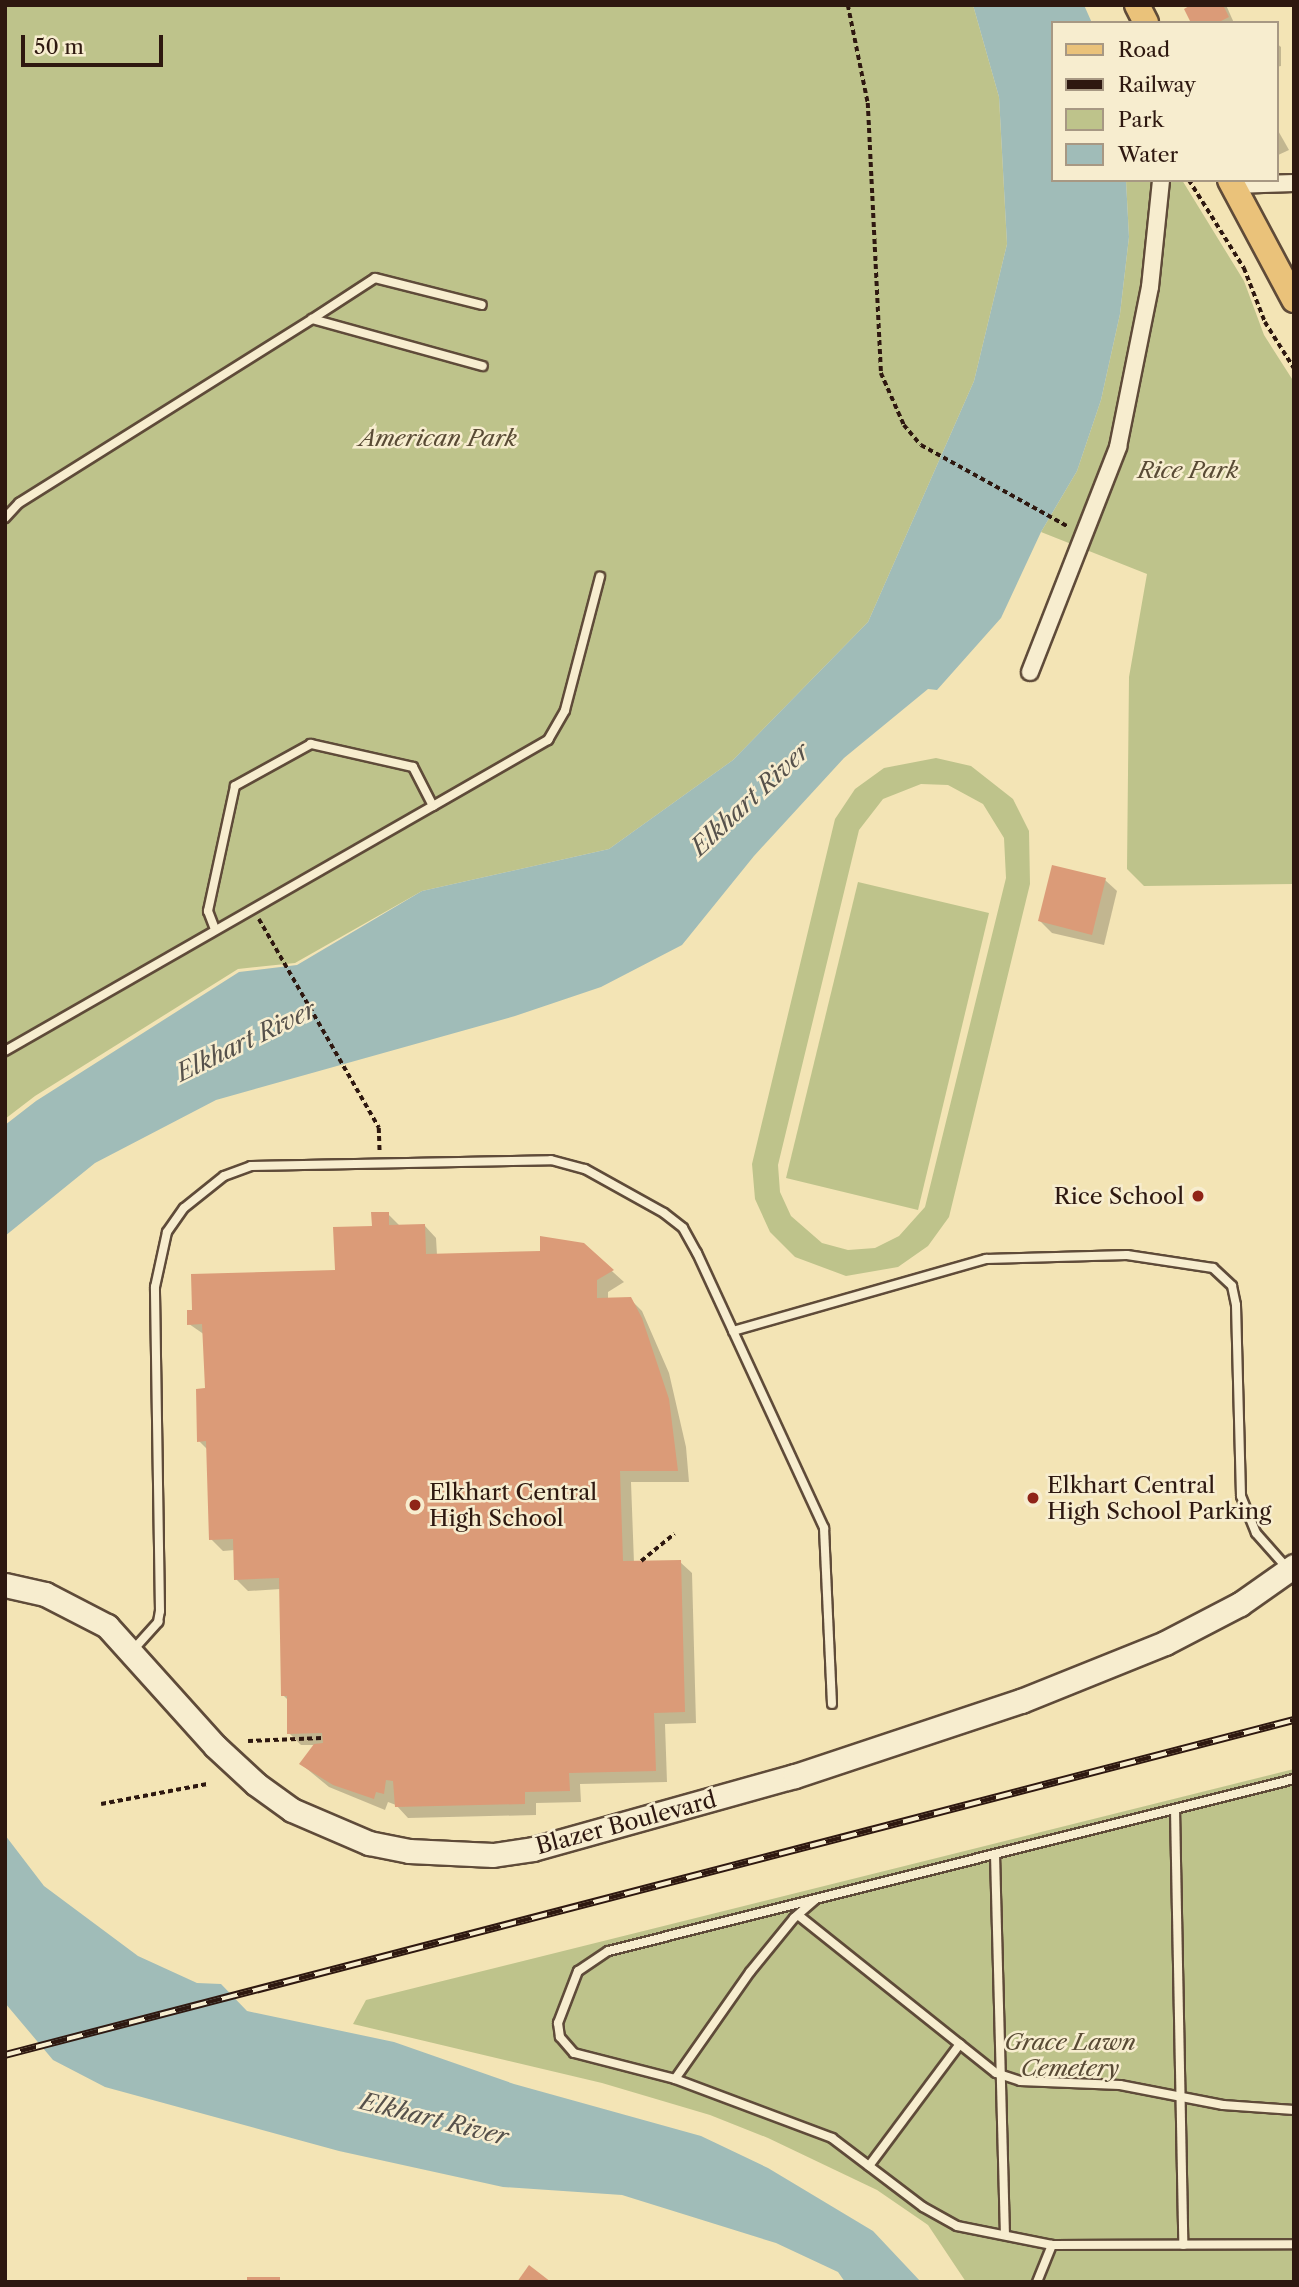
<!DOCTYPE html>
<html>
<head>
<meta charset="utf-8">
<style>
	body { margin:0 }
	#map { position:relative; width:1299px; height:2287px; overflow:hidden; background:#f3e4b5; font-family:"Libre Caslon Text",serif }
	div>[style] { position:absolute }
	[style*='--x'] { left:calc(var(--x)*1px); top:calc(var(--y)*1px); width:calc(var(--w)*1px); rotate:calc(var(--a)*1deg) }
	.green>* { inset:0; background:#bec38b }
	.water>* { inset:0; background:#a0bcb8 }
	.shadow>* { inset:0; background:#0003 }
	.building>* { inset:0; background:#db9b78 }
	.path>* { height:3.5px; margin-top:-1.75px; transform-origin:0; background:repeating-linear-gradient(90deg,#2e1810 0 5px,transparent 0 8.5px) }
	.roads { filter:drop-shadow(2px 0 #5f4b39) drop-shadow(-2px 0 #5f4b39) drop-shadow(0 2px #5f4b39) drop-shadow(0 -2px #5f4b39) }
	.lane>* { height:8px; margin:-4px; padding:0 4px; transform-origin:4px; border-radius:4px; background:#f7edcf }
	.street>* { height:16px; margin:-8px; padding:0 8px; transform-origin:8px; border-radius:8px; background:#f7edcf }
	.secondary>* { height:23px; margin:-11.5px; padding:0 11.5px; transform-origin:11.5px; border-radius:11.5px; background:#f7edcf }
	.primary>* { height:24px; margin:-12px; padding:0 12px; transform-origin:12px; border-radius:12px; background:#eac27a }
	.rail>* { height:8px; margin-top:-4px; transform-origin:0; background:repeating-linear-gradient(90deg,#f7edcf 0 16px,#2e1810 0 32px); box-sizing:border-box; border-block:2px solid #2e1810 }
	.dots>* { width:19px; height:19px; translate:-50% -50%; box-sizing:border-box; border:4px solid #f7edcf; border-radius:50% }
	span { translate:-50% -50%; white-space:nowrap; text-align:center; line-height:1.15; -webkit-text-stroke:5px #f7edcf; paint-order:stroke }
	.park-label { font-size:23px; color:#594b35; font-style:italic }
	.poi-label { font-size:23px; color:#2e1810 }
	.right { translate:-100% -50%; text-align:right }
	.left { translate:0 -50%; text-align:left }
	.street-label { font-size:23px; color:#2e1810 }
	.water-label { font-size:24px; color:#56514b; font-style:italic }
	.frame { position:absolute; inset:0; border:7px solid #2e1810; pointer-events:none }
	.legend { position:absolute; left:1051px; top:21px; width:228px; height:161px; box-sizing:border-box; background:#f7edcf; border:2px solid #a79883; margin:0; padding:9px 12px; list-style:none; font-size:21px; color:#2e1810 }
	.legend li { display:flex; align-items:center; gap:14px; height:35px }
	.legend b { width:35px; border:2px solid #a79883 }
	.scale { position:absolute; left:21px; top:35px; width:142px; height:32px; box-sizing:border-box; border:4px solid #2e1810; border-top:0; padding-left:9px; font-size:21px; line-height:24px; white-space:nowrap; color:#2e1810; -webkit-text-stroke:5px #f7edcf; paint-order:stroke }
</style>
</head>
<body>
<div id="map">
	<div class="green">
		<i style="clip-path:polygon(5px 5px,973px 5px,999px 97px,1007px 244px,974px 381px,868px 622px,733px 760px,609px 849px,422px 891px,295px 963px,238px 969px,35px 1096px,5px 1119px)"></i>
		<i style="clip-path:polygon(1126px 180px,1182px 180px,1244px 281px,1264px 335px,1294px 382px,1294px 884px,1144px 886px,1127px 869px,1129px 677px,1147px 574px,1041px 532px,1077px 471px,1101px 400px,1120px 314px,1129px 237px)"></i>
		<i style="clip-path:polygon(evenodd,936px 758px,971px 766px,1013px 799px,1029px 831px,1030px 884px,949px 1217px,928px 1246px,898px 1267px,846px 1276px,795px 1257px,770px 1232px,755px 1199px,752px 1164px,835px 819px,855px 789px,884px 768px,936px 758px,921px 784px,948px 785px,983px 804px,1004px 838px,1006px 878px,925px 1207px,899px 1236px,875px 1248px,848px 1250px,822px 1243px,791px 1216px,780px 1192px,778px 1165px,859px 830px,883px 799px,921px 784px)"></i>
		<i style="clip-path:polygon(858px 882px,989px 913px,918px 1210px,786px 1178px)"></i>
		<i style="clip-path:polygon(1294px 1769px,1294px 2282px,966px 2282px,928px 2225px,877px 2190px,768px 2138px,710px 2115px,602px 2083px,353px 2024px,366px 2000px)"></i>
	</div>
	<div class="water">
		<i style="clip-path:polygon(973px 5px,1084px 5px,1092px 23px,1052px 23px,1052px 180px,1126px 180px,1129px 237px,1120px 314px,1101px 400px,1077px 471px,1041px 532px,1001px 618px,937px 690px,928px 689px,844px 758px,754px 856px,682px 945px,601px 987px,515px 1016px,216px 1100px,95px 1163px,5px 1236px,5px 1125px,36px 1101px,239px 972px,297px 965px,422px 891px,609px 849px,733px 760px,868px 622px,974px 381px,1007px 244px,999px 97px)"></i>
		<i style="clip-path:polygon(5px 1835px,44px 1886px,138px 1956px,197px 1983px,221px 1984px,247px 2011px,394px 2042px,514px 2084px,701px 2136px,768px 2168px,873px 2231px,921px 2282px,845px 2282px,838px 2272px,776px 2243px,622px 2195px,503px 2187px,339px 2151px,105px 2087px,53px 2060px,5px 2003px)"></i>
	</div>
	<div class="shadow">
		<i style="clip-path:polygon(1195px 5px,1226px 5px,1234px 23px,1193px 23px)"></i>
		<i style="clip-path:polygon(1276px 43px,1281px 47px,1281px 66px,1276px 67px)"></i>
		<i style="clip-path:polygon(1276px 127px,1289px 150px,1276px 156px)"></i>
		<i style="clip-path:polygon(1105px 880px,1117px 891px,1104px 945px,1052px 933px,1040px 921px)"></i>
		<i style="clip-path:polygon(388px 1214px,401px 1227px,425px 1226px,436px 1238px,437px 1255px,542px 1253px,583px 1245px,624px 1282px,608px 1292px,608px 1299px,630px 1299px,642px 1311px,669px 1373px,686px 1447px,689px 1482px,631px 1482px,634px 1563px,680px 1562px,692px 1573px,696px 1723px,665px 1724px,667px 1782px,580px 1784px,581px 1802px,536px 1803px,536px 1815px,408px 1818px,396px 1805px,388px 1802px,385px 1810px,329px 1787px,301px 1764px,315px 1745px,301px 1745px,289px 1733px,289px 1701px,283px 1695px,281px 1589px,248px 1591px,236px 1579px,235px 1550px,223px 1551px,211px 1539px,208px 1450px,199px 1441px,207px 1390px,205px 1335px,189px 1324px,337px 1272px)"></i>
	</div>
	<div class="building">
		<i style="clip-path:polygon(1191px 5px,1223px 5px,1229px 17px,1217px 23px,1191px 23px,1184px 9px)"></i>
		<i style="clip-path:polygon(1052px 865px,1106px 878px,1092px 935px,1038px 921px)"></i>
		<i style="clip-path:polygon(371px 1212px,389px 1212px,389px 1225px,425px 1224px,426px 1254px,540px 1251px,540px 1236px,584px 1243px,614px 1270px,597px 1280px,597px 1298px,631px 1297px,642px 1318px,669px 1399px,678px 1471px,620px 1471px,623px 1561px,681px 1560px,685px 1712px,654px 1713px,656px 1771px,569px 1773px,570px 1791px,525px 1792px,525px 1804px,395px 1807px,393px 1781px,386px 1780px,384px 1794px,376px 1792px,374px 1799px,333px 1785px,299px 1764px,314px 1744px,323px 1743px,322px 1733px,287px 1734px,287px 1696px,281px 1696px,279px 1578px,234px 1580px,233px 1539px,209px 1540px,206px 1441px,197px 1442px,196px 1389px,205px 1388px,202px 1324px,187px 1325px,187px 1310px,192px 1310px,191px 1274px,335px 1270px,333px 1227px,372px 1226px)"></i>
		<i style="clip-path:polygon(529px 2265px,551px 2282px,517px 2282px)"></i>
		<i style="clip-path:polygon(247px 2277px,280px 2277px,280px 2282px,247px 2282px)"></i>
	</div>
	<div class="path">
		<i style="--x:848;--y:5;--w:100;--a:78.5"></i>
		<i style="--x:868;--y:103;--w:270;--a:87.2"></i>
		<i style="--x:881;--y:373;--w:57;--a:66.1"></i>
		<i style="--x:904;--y:425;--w:26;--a:50"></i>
		<i style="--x:921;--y:445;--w:169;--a:29"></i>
		<i style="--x:1189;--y:180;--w:104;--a:58"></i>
		<i style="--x:1244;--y:268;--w:58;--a:68.7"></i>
		<i style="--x:1265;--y:322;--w:54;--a:57.8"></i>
		<i style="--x:259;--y:919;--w:241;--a:60.1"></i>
		<i style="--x:379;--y:1128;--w:24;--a:88"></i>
		<i style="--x:641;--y:1561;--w:43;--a:-39.3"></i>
		<i style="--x:248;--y:1741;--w:74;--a:-2.3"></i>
		<i style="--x:101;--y:1804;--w:108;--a:-10.7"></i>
	</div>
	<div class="roads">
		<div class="lane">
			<i style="--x:312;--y:319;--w:75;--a:-33.1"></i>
			<i style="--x:375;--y:278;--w:110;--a:14.2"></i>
			<i style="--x:5;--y:518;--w:21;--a:-47"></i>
			<i style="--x:19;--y:503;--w:346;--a:-32.1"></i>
			<i style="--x:312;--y:319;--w:177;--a:15.4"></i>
			<i style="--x:433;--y:806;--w:133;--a:-29.9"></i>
			<i style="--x:548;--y:740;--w:34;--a:-60"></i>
			<i style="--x:565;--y:710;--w:138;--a:-75.3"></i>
			<i style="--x:5;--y:1051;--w:493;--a:-29.8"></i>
			<i style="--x:433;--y:806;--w:44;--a:-117.1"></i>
			<i style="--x:413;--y:767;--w:105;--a:-167.3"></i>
			<i style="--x:311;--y:744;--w:87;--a:151.1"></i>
			<i style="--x:235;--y:786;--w:128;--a:102.2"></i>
			<i style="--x:208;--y:911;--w:19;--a:69"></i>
			<i style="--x:733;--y:1331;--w:263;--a:-15.9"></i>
			<i style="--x:986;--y:1259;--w:141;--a:-1.6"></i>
			<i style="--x:1127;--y:1255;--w:87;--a:8.6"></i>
			<i style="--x:1213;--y:1268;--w:26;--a:43"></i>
			<i style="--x:1232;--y:1286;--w:19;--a:78"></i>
			<i style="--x:1236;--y:1305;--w:191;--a:88.5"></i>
			<i style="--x:1241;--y:1496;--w:40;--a:68"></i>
			<i style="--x:1256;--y:1533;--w:47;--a:48.5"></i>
			<i style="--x:133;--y:1650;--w:38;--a:-48"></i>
			<i style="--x:158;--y:1622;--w:11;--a:-80"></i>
			<i style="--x:160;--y:1611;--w:324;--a:-90.9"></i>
			<i style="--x:155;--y:1287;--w:56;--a:-77.7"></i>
			<i style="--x:167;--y:1232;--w:29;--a:-55"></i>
			<i style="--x:184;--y:1208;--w:51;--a:-38.7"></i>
			<i style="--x:224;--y:1176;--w:29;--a:-20"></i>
			<i style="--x:251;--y:1166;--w:300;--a:-1.1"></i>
			<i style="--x:551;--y:1160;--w:35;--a:15"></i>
			<i style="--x:585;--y:1169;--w:90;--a:29.1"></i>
			<i style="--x:664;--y:1213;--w:24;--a:38"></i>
			<i style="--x:683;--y:1228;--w:29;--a:61"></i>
			<i style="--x:697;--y:1253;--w:303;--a:65.2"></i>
			<i style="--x:824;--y:1528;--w:176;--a:87.4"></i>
			<i style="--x:1294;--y:1779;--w:707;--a:165.92"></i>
			<i style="--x:608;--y:1951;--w:36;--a:146"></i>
			<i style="--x:578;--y:1971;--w:56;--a:111"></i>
			<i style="--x:558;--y:2023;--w:14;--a:82"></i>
			<i style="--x:560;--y:2037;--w:21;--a:49"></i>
			<i style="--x:574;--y:2053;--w:104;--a:14.4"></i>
			<i style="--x:675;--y:2079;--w:168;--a:20.6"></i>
			<i style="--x:832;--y:2138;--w:114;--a:37.2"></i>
			<i style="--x:923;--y:2207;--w:39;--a:29"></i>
			<i style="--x:957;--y:2226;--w:97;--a:11.3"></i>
			<i style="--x:1052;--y:2245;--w:242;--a:-0.2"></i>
			<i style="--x:1175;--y:1809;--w:436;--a:88.9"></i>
			<i style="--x:995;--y:1854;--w:381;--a:88.5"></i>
			<i style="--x:798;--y:1915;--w:253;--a:38.6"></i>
			<i style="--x:996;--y:2073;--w:25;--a:18"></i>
			<i style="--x:1020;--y:2081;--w:100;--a:2.3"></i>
			<i style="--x:1120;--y:2085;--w:105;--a:11"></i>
			<i style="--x:1223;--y:2105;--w:71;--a:4"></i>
			<i style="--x:675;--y:2079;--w:131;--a:-55"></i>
			<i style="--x:750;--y:1972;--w:70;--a:-50.8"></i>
			<i style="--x:794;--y:1918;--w:28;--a:-41"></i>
			<i style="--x:869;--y:2166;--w:152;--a:-53.3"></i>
			<i style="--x:1037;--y:2282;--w:40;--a:-68"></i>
		</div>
		<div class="street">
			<i style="--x:1233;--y:185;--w:61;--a:-1.9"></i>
			<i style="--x:1030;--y:672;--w:242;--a:-68.6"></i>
			<i style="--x:1118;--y:447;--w:163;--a:-78.7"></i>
			<i style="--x:1150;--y:287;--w:108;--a:-84.1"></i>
		</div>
		<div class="secondary">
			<i style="--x:5;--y:1585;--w:41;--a:12.7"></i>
			<i style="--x:45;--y:1594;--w:70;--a:27.3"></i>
			<i style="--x:107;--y:1626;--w:161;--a:48"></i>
			<i style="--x:215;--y:1746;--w:56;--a:42.8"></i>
			<i style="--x:256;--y:1784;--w:44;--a:35.8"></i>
			<i style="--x:292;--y:1810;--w:84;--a:23.2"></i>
			<i style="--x:369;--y:1843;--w:41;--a:11.3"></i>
			<i style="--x:409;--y:1851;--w:84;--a:2.7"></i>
			<i style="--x:493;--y:1855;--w:40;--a:-8.5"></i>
			<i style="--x:533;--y:1849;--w:272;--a:-15.6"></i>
			<i style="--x:795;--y:1776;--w:238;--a:-18.4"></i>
			<i style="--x:1021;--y:1701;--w:155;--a:-21.9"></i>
			<i style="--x:1165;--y:1643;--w:85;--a:-27.5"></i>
			<i style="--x:1240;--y:1604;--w:66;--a:-35.1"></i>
		</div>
		<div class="primary">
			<i style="--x:1137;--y:5;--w:20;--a:63"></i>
			<i style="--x:1230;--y:180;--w:136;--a:61.9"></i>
		</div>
	</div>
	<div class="rail">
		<i style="--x:5;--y:2055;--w:1332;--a:-14.57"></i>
	</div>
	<div class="dots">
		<i style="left:1198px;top:1196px;background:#8f2418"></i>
		<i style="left:1033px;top:1498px;background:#8f2418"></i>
		<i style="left:415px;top:1505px;background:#8f2418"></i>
	</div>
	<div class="park-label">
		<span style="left:438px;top:438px">American Park</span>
		<span style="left:1188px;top:470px">Rice Park</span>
		<span style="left:1070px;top:2055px">Grace Lawn<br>Cemetery</span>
	</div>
	<div class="poi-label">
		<span class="right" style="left:1184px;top:1196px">Rice School</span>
		<span class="left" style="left:1047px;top:1498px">Elkhart Central<br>High School Parking</span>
		<span class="left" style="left:429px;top:1505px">Elkhart Central<br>High School</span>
	</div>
	<div class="street-label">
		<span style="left:626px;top:1823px;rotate:-15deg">Blazer Boulevard</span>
	</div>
	<div class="water-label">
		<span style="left:750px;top:799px;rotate:-43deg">Elkhart River</span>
		<span style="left:246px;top:1041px;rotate:-26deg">Elkhart River</span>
		<span style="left:434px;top:2119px;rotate:14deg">Elkhart River</span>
	</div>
	<div class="frame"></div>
	<ul class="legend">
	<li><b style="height:9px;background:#eac27a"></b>Road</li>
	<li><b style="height:9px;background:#2e1810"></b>Railway</li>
	<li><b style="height:19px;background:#bec38b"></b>Park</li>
	<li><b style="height:19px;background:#a0bcb8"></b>Water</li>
	</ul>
	<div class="scale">50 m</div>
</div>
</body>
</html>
